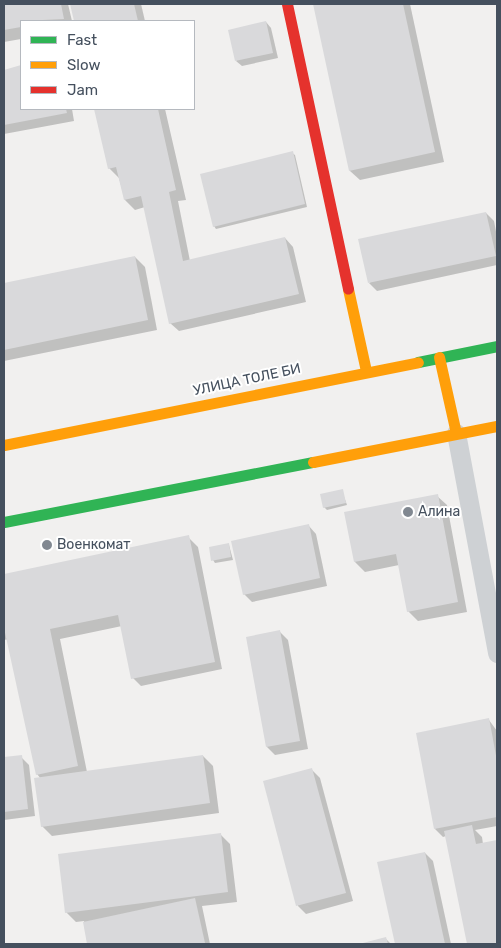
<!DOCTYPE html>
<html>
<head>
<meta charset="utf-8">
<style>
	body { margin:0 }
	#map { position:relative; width:501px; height:948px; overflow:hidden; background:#f1f0ef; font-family:Rubik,sans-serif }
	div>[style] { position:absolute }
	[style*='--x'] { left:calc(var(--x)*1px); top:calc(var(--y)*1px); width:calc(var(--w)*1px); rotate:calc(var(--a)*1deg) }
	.shadow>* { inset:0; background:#0003 }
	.building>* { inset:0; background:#d9d9db }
	.street>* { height:19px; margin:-9.5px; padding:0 9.5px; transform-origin:9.5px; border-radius:9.5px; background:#ced1d4 }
	.fast>* { height:11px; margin:-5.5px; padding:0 5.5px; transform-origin:5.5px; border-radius:5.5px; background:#30b455 }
	.slow>* { height:11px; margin:-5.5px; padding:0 5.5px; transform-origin:5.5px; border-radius:5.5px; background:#ff9f0a }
	.jam>* { height:11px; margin:-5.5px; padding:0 5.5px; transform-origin:5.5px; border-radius:5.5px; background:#e5322d }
	.dots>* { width:14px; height:14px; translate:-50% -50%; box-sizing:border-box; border:2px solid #fff; border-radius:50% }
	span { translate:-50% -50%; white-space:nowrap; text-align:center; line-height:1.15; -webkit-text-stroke:4px #fff; paint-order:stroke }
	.street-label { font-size:14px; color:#45505e }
	.poi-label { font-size:14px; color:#45505e }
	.left { translate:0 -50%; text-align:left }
	.frame { position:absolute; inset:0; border:5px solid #45505e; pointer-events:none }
	.legend { position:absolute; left:20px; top:20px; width:175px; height:90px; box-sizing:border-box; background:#fff; border:1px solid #b5b9bf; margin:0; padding:6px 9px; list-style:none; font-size:15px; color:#45505e }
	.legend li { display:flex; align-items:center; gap:10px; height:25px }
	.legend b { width:25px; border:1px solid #b5b9bf }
</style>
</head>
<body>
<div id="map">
	<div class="shadow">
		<i style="clip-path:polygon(4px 4px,68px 4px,72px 21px,21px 21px,21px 39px,4px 42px)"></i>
		<i style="clip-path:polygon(71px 4px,141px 4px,145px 21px,75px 21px)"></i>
		<i style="clip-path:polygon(314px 4px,410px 4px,444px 162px,360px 180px,350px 171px)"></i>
		<i style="clip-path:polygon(266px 22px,271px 28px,278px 58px,242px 66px,236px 61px)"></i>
		<i style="clip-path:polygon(21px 67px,21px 109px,72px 109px,74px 121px,4px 134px,4px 71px)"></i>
		<i style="clip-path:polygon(95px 109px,165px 109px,186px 200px,178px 201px,190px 261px,285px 238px,293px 247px,306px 302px,179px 331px,170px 323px,145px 207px,135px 210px,125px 200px,119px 178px,109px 168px)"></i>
		<i style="clip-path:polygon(292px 153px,295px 155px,307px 207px,216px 229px,214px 226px)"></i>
		<i style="clip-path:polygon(486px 213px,494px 221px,497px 237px,497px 265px,377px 291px,369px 283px)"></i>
		<i style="clip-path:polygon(135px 257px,145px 267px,157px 330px,4px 361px,4px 284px)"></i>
		<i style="clip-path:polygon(342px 491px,347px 505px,327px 510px,324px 507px)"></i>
		<i style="clip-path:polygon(437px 496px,447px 505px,467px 612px,418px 621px,408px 611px,399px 565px,365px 572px,355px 562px,346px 513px)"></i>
		<i style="clip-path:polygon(308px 525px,316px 534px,327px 586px,252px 602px,244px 594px)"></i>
		<i style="clip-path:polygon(188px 537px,198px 547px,222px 669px,141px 686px,133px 678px,122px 626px,60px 639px,87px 772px,203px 756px,213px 766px,219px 813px,52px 836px,42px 826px,41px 779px,37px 774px,9px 639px,4px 640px,4px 575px)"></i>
		<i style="clip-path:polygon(229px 545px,233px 560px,215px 563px,213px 560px)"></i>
		<i style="clip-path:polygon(280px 632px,288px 640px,308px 749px,275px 755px,267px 747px)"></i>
		<i style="clip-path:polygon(489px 720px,497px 731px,497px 826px,475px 830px,482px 837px,483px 844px,497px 841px,497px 944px,469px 944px,446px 836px,443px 837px,435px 829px)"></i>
		<i style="clip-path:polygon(21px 757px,29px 765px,35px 816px,4px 820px,4px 759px)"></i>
		<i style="clip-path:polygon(312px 770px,320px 778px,353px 901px,306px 914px,298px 906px,265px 782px)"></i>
		<i style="clip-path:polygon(220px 834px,230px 844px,237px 902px,202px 906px,210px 944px,89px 944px,84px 921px,76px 922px,66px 912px)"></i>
		<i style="clip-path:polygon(425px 853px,433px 861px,451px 944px,397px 944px,379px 863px)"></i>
		<i style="clip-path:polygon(385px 938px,391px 944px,362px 944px)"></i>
	</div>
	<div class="building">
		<i style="clip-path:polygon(4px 4px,61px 4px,64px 19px,21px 21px,21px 27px,4px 30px)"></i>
		<i style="clip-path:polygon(70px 4px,134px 4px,138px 21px,74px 21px)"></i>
		<i style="clip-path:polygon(313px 4px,403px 4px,435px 152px,349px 171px)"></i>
		<i style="clip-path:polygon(266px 21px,273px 53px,235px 61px,228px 30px)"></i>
		<i style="clip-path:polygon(21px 65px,21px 109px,66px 109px,67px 113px,4px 125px,4px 70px)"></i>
		<i style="clip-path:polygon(94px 109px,158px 109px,176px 190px,169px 192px,183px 261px,285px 237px,299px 294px,169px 324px,141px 196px,124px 200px,116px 167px,108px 169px)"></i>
		<i style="clip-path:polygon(293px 151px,305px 204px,213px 227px,200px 174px)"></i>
		<i style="clip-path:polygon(486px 212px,496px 256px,368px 283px,358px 239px)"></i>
		<i style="clip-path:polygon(135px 256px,148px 320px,4px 350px,4px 283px)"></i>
		<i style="clip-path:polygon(343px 489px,346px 503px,323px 508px,320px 494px)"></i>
		<i style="clip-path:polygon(438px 494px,458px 602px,407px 612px,396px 554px,354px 562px,344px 512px)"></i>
		<i style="clip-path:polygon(309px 524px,320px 578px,243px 595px,231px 541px)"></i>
		<i style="clip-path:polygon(189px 535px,215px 662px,131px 679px,118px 615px,50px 629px,78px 766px,36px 775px,4px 628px,4px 574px)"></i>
		<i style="clip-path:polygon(229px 543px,231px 557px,211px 561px,209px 547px)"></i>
		<i style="clip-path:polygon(280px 630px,300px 741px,266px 747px,246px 637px)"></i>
		<i style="clip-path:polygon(489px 718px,497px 761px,497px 817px,434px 829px,416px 733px)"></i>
		<i style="clip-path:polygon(22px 755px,28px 809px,4px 812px,4px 757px)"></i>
		<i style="clip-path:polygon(203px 755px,210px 803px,41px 827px,34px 778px)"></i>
		<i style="clip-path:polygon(312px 768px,346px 893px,296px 906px,263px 781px)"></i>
		<i style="clip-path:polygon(472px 825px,476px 844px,497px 840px,497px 944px,467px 944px,444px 831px)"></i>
		<i style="clip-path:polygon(221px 833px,228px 892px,65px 913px,58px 854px)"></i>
		<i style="clip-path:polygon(425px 852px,445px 944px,395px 944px,377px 862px)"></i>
		<i style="clip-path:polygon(195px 898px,205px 943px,87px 944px,83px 922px)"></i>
		<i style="clip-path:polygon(386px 937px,388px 944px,359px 944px)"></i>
	</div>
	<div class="street">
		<i style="--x:456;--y:433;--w:224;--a:79.4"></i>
	</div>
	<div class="fast">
		<i style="--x:418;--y:362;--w:81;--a:-11.4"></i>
		<i style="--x:4;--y:522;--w:315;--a:-11"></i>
	</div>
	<div class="slow">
		<i style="--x:348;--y:289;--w:84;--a:77.6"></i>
		<i style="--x:439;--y:357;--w:78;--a:77.4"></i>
		<i style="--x:4;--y:445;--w:422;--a:-11.3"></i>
		<i style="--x:313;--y:462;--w:187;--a:-11.1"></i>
	</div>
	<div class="jam">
		<i style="--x:287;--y:4;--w:291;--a:77.9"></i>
	</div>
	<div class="dots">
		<i style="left:408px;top:512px;background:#818891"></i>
		<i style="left:47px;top:545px;background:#818891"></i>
	</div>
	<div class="street-label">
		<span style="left:247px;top:380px;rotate:-12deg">УЛИЦА ТОЛЕ БИ</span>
	</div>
	<div class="poi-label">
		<span class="left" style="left:418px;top:512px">Алина</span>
		<span class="left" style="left:57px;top:545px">Военкомат</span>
	</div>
	<div class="frame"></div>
	<ul class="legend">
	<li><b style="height:6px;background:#30b455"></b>Fast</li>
	<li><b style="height:6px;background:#ff9f0a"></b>Slow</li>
	<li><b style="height:6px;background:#e5322d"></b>Jam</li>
	</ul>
</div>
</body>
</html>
